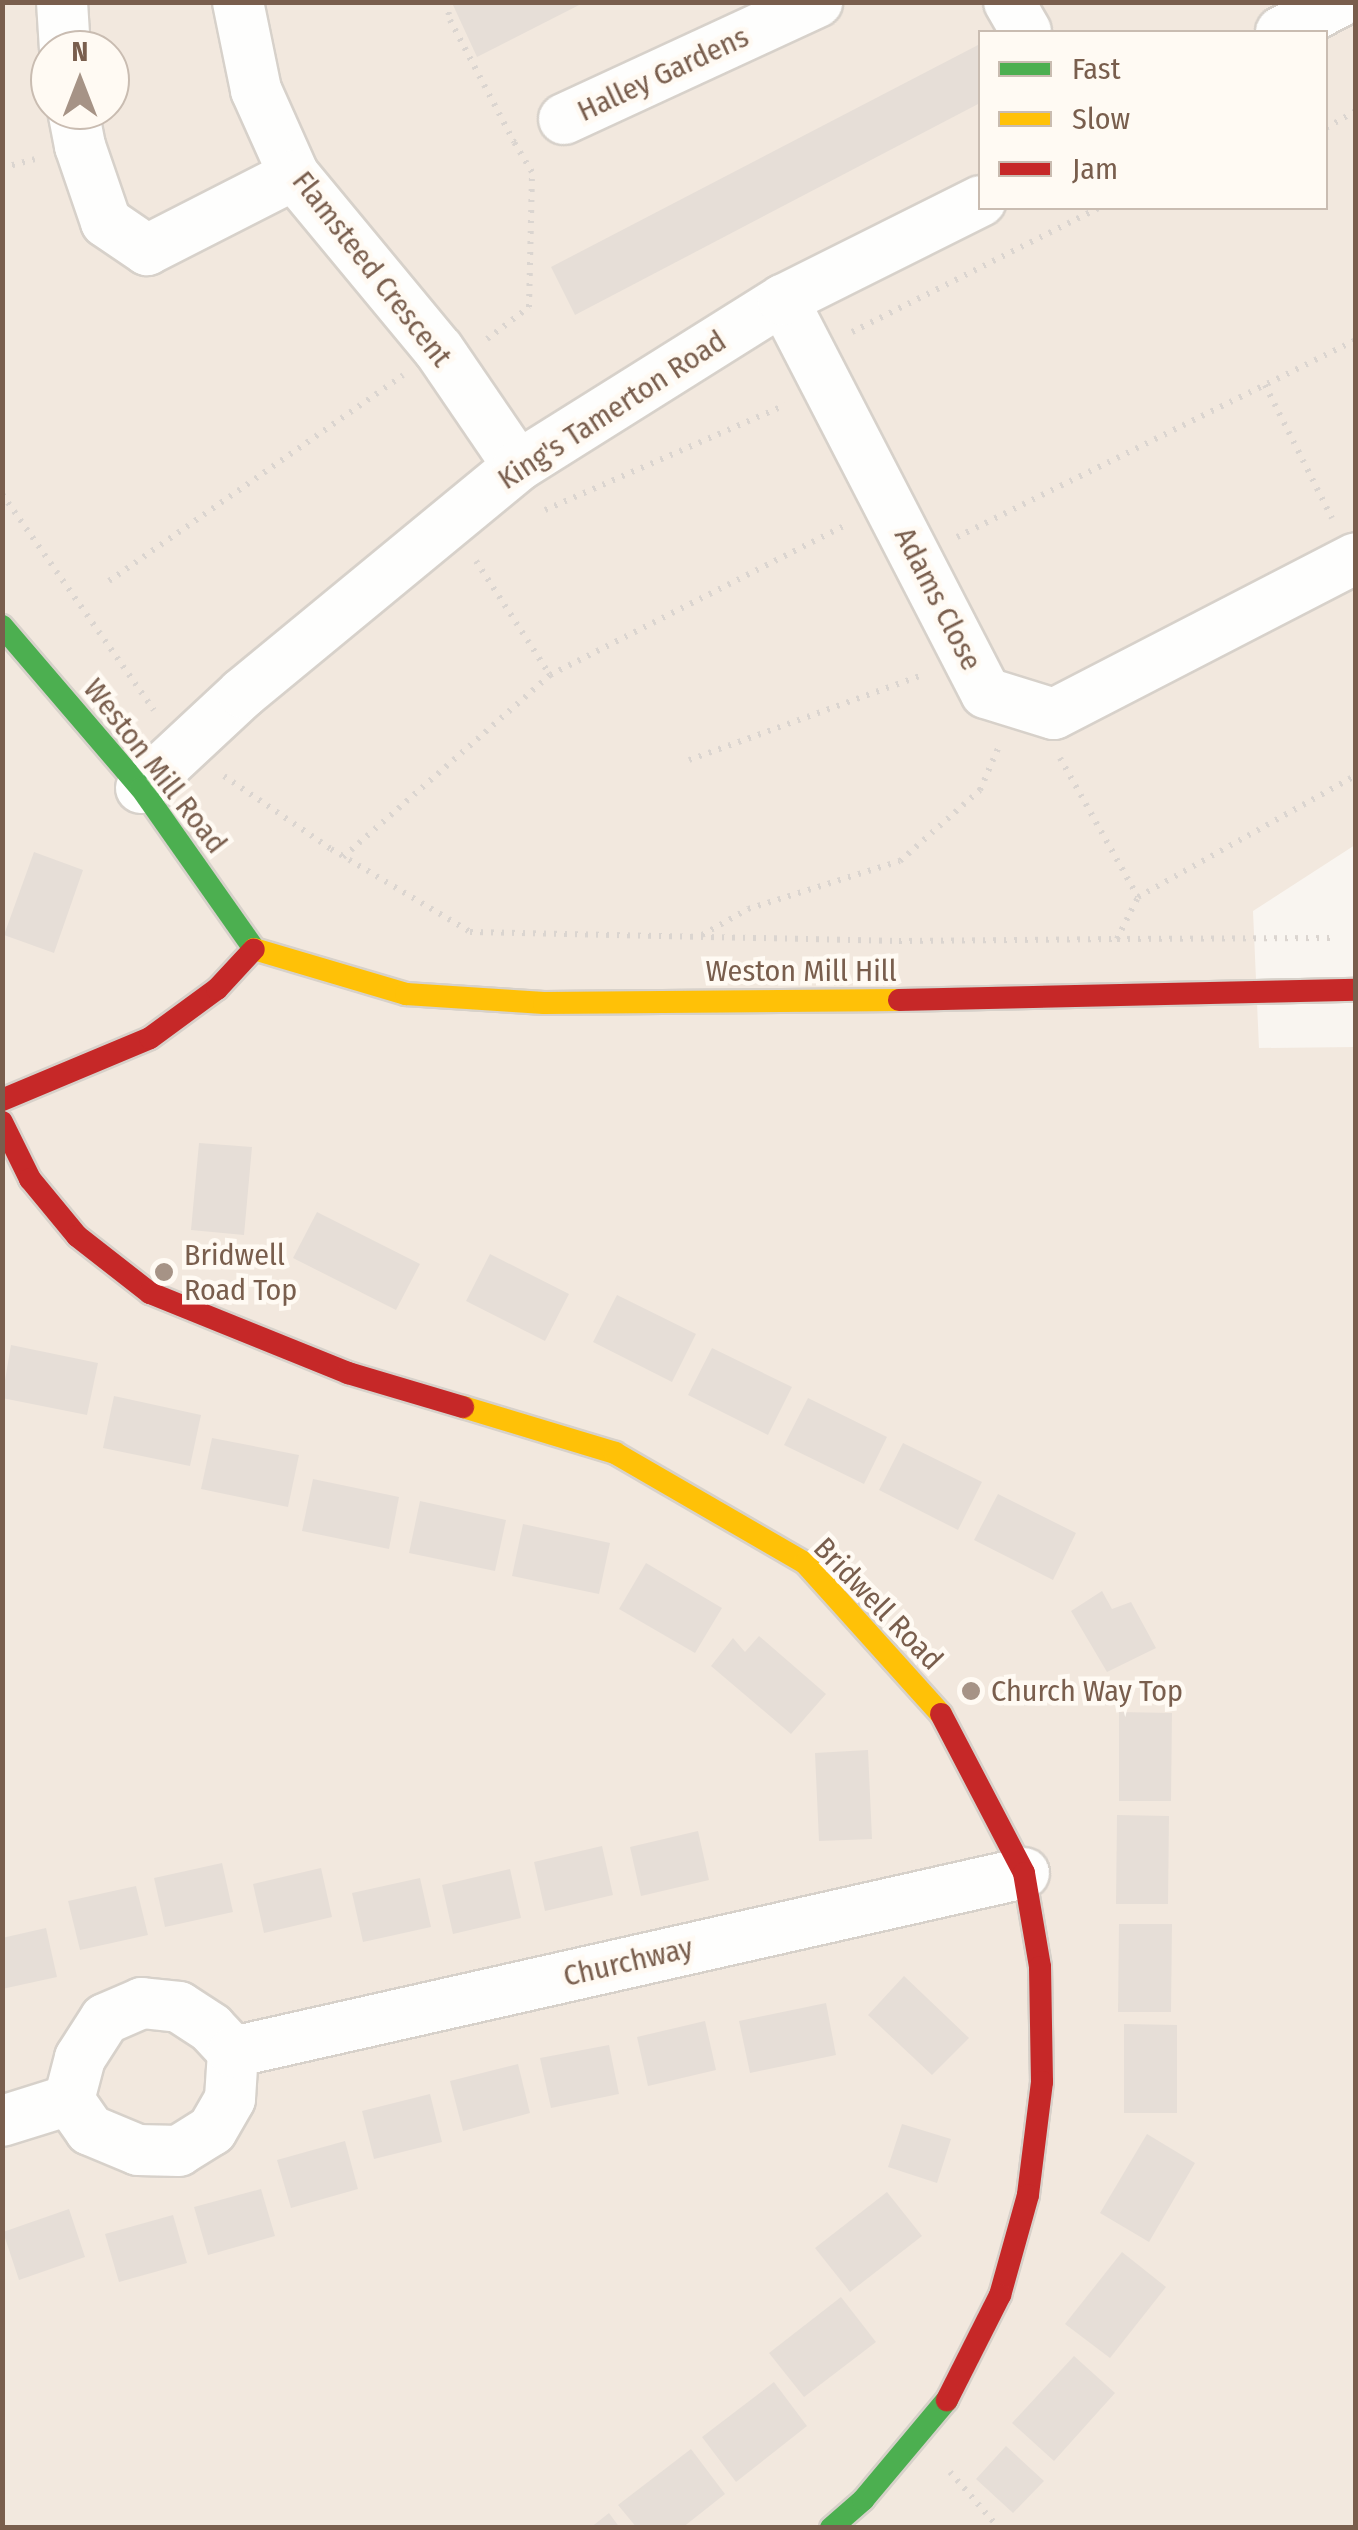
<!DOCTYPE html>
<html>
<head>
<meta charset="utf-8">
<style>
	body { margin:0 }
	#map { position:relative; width:1358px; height:2530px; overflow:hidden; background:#f9f5f0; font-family:"Fira Sans Condensed",sans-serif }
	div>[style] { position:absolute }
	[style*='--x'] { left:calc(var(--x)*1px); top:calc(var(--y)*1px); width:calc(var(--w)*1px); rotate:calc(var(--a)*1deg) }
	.residential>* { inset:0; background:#f2e8de }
	.building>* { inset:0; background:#e6ded7 }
	.path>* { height:6px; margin-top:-3px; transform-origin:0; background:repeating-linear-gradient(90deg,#dbd5d0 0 2.5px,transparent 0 10.5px) }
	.roads { filter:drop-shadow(2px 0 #d7d1ca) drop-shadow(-2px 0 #d7d1ca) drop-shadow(0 2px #d7d1ca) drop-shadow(0 -2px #d7d1ca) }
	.street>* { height:50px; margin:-25px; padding:0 25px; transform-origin:25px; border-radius:25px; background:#fefefd }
	.fast>* { height:22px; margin:-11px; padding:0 11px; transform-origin:11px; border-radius:11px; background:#4caf50 }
	.slow>* { height:22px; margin:-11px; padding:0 11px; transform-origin:11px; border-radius:11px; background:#ffc107 }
	.jam>* { height:22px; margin:-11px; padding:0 11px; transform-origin:11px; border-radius:11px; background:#c62828 }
	.dots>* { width:28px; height:28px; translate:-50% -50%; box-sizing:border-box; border:5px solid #fffaf3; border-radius:50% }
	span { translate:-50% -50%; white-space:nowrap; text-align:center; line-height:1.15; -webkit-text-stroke:9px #fffaf3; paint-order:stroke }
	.street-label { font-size:30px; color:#795e4d }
	.poi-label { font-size:30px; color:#795e4d }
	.left { translate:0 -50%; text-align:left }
	.frame { position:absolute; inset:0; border:5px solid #795e4d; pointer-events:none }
	.legend { position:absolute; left:978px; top:30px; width:350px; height:180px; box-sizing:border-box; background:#fffaf3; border:2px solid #c9bcb1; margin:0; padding:12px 18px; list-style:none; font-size:30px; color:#795e4d }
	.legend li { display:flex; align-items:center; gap:20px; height:50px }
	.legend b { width:50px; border:2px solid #c9bcb1 }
	.north { position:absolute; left:30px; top:30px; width:100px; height:100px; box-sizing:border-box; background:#fffaf3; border:2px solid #c9bcb1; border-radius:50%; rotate:0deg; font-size:28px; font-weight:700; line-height:40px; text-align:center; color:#795e4d }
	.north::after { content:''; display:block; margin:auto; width:35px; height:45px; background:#a69386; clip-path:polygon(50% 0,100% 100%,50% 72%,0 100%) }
</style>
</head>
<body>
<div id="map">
	<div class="residential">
		<i style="clip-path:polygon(evenodd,3px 3px,1355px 3px,1355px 845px,1253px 911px,1259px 1048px,1355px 1047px,1355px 2527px,3px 2528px,3px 3px,981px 32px,1326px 32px,1326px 208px,981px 208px,981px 32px,3px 3px,50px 50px,110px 50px,110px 110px,50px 110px,50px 50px)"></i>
	</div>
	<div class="building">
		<i style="clip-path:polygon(458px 2px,585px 2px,477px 57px,453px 5px)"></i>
		<i style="clip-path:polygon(980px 44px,980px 103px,575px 315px,551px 267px)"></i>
		<i style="clip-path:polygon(34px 852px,83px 870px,54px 953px,4px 935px)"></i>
		<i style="clip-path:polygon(199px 1143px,252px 1147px,244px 1235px,191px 1230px)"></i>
		<i style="clip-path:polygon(317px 1212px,420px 1264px,396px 1310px,293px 1258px)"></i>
		<i style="clip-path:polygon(490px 1254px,569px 1294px,545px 1341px,466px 1301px)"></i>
		<i style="clip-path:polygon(617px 1295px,696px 1334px,672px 1382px,593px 1342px)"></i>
		<i style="clip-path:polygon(11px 1345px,98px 1363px,87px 1415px,2px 1398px)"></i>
		<i style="clip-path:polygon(712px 1348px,792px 1387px,768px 1435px,688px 1395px)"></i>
		<i style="clip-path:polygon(114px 1396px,201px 1415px,190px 1466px,103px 1448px)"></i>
		<i style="clip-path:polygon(808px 1398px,887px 1437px,864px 1484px,784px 1445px)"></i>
		<i style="clip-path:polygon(212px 1438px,299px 1455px,288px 1507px,201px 1489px)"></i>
		<i style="clip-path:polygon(903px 1443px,982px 1482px,958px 1530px,879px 1490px)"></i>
		<i style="clip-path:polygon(313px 1479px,399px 1497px,389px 1549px,302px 1531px)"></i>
		<i style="clip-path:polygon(998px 1494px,1076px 1533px,1053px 1580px,974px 1540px)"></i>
		<i style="clip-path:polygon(420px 1501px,506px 1520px,495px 1571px,409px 1553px)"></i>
		<i style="clip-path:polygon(523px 1524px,610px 1543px,599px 1594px,512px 1576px)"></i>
		<i style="clip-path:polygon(646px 1563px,722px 1608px,695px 1653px,619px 1609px)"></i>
		<i style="clip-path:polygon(1102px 1591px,1112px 1609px,1131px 1602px,1156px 1648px,1107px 1672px,1071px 1611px)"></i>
		<i style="clip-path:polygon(759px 1636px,826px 1694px,791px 1734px,711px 1666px,733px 1638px,745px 1652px)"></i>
		<i style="clip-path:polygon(1119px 1712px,1172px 1713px,1171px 1801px,1119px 1801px)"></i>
		<i style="clip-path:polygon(868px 1750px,872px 1839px,819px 1841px,815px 1753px)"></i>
		<i style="clip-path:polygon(1117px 1815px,1169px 1816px,1168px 1904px,1116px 1904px)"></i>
		<i style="clip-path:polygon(698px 1831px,709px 1880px,641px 1896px,630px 1847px)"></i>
		<i style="clip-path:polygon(602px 1846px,613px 1895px,545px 1911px,534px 1862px)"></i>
		<i style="clip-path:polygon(222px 1863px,233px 1912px,165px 1927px,154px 1878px)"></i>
		<i style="clip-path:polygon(321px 1868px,332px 1917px,264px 1933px,253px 1884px)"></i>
		<i style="clip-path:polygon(510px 1869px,521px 1918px,453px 1934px,442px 1885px)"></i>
		<i style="clip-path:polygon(420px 1878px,431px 1927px,363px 1942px,352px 1893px)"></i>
		<i style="clip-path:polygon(136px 1886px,148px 1935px,80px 1950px,68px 1901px)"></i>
		<i style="clip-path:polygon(1119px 1924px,1172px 1924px,1171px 2012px,1118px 2012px)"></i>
		<i style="clip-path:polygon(46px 1928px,57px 1977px,2px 1989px,2px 1938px)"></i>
		<i style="clip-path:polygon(904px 1976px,969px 2038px,932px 2075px,868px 2015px)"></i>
		<i style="clip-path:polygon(826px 2003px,836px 2055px,750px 2073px,739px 2021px)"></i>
		<i style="clip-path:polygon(705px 2021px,716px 2070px,648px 2086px,637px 2037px)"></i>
		<i style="clip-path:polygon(1124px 2024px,1177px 2025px,1177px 2113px,1124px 2113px)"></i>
		<i style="clip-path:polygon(609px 2045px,619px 2094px,551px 2108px,540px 2058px)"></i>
		<i style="clip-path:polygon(518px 2064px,530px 2113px,463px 2131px,450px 2081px)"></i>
		<i style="clip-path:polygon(430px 2094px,442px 2142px,374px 2159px,362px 2111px)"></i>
		<i style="clip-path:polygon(902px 2124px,951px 2139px,937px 2183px,888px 2167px)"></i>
		<i style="clip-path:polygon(1147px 2134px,1195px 2163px,1149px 2242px,1100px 2213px)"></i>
		<i style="clip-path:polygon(345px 2141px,358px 2189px,291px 2208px,277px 2160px)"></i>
		<i style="clip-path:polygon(261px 2189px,275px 2236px,208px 2255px,194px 2207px)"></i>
		<i style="clip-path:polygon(887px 2192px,922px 2236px,850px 2292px,815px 2248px)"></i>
		<i style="clip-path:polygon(69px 2209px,85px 2257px,19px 2280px,3px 2232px)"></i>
		<i style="clip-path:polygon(173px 2215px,187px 2263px,119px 2282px,105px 2234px)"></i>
		<i style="clip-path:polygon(1122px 2252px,1166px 2287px,1110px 2358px,1065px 2324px)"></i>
		<i style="clip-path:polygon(841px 2297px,876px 2342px,804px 2397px,769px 2353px)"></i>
		<i style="clip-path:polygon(1074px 2356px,1115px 2393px,1054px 2461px,1012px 2423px)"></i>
		<i style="clip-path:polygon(774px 2382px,807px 2426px,736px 2482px,702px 2437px)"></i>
		<i style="clip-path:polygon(1006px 2446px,1044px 2481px,1013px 2513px,976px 2479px)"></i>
		<i style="clip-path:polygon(691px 2449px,725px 2494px,682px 2528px,637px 2528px,618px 2505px)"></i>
		<i style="clip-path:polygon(609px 2513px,620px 2528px,590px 2528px)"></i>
	</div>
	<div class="path">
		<i style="--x:446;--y:2;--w:18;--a:77"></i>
		<i style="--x:450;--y:20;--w:138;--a:62.3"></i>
		<i style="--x:514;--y:142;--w:3;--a:-18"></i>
		<i style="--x:1326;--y:128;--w:34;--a:-30"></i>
		<i style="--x:2;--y:168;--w:34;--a:-15"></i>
		<i style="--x:852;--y:332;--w:276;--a:-26.7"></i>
		<i style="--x:487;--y:339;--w:53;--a:-37.3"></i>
		<i style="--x:529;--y:307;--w:135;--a:-88.7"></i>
		<i style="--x:532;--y:172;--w:35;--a:-121"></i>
		<i style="--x:1265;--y:385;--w:149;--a:63.3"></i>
		<i style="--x:2;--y:494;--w:264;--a:54.9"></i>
		<i style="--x:545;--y:510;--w:262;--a:-23.6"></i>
		<i style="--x:957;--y:537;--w:445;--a:-26.3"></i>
		<i style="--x:476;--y:561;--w:136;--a:57"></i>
		<i style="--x:109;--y:581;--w:359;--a:-35"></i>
		<i style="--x:1060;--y:758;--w:159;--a:60.7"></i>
		<i style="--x:689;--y:760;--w:251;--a:-20"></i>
		<i style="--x:224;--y:776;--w:130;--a:34.3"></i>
		<i style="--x:331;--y:849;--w:162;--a:30.8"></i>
		<i style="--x:470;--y:932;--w:429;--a:1.2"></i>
		<i style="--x:899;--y:941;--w:218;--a:-0.5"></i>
		<i style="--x:1117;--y:939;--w:47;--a:-63.4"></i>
		<i style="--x:1138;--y:897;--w:250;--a:-29.2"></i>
		<i style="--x:343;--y:857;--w:276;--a:-41.3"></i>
		<i style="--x:550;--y:675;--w:333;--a:-26.9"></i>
		<i style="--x:702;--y:935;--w:53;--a:-29.5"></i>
		<i style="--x:748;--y:909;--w:159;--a:-17.5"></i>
		<i style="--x:900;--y:861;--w:107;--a:-41.6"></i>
		<i style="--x:980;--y:790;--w:48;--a:-66.6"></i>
		<i style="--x:1117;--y:939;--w:213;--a:-0.3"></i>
		<i style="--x:950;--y:2472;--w:74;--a:48.8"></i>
	</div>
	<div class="roads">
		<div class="street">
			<i style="--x:62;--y:2;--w:48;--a:86.4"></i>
			<i style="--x:238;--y:2;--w:90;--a:78.4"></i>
			<i style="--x:256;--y:90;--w:93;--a:65.9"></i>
			<i style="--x:294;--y:175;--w:227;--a:50.4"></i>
			<i style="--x:439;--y:350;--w:140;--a:55.7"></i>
			<i style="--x:1009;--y:2;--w:34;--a:60"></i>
			<i style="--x:1281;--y:32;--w:65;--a:-27.3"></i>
			<i style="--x:73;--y:110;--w:37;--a:79"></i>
			<i style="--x:80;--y:146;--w:80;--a:71.1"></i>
			<i style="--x:106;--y:222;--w:50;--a:34.3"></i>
			<i style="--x:147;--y:250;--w:165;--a:-27"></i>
			<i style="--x:564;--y:119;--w:279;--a:-24.8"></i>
			<i style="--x:783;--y:300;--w:442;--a:62.7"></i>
			<i style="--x:986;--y:693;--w:71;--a:17.2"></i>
			<i style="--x:1054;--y:714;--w:340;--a:-27.3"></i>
			<i style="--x:141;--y:788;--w:139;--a:-43"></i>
			<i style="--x:243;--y:693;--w:357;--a:-39.5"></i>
			<i style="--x:518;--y:466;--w:313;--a:-32.1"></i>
			<i style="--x:783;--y:300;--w:221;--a:-26.6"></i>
			<i style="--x:142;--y:2003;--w:37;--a:6"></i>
			<i style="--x:179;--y:2007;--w:38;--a:33"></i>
			<i style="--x:211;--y:2028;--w:33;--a:47"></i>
			<i style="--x:233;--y:2052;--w:47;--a:93.7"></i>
			<i style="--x:230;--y:2099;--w:36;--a:120"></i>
			<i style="--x:212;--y:2130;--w:39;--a:148"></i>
			<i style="--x:179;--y:2151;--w:41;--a:-178.6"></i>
			<i style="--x:138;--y:2150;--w:52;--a:-157.4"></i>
			<i style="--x:90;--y:2130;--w:37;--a:-125"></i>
			<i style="--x:69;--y:2100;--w:43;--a:-75.3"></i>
			<i style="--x:80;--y:2058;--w:46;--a:-57.3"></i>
			<i style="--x:105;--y:2019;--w:40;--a:-23.4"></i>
			<i style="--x:233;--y:2052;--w:811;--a:-12.75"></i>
			<i style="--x:2;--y:2121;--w:70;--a:-17.4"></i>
		</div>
		<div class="fast">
			<i style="--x:2;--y:626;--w:213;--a:49.4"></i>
			<i style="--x:141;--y:788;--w:197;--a:54.9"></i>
			<i style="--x:831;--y:2528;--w:43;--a:-41.2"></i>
			<i style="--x:863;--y:2500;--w:131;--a:-50"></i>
		</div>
		<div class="slow">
			<i style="--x:254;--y:949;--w:159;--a:16.5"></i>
			<i style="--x:406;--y:994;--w:138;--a:3.7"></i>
			<i style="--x:544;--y:1003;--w:355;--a:-0.5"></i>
			<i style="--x:463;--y:1407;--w:159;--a:16.8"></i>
			<i style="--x:615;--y:1453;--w:220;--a:30.1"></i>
			<i style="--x:805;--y:1563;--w:203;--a:48"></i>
		</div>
		<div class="jam">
			<i style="--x:899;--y:1000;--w:457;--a:-1.3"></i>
			<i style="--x:2;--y:1100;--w:160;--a:-22.7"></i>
			<i style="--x:150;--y:1038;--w:83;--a:-36.2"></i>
			<i style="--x:217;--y:989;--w:54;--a:-47.2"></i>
			<i style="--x:2;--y:1122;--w:64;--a:63.8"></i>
			<i style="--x:30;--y:1179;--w:74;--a:50.5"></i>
			<i style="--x:77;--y:1236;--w:93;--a:38"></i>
			<i style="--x:150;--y:1293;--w:214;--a:22"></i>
			<i style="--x:348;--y:1373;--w:120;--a:16.5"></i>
			<i style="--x:941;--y:1714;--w:179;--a:62.4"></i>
			<i style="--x:1024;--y:1873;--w:95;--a:80.3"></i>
			<i style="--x:1040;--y:1967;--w:115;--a:89"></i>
			<i style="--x:1042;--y:2082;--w:114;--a:97.1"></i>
			<i style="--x:1028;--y:2195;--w:104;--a:105.6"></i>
			<i style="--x:1000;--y:2295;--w:118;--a:116.8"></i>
		</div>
	</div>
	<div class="dots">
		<i style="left:164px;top:1272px;background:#a69386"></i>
		<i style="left:971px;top:1691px;background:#a69386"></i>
	</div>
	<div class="street-label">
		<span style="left:663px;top:74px;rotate:-25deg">Halley Gardens</span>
		<span style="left:372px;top:269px;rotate:52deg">Flamsteed Crescent</span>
		<span style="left:612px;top:410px;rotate:-33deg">King's Tamerton Road</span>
		<span style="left:938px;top:599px;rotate:63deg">Adams Close</span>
		<span style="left:155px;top:766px;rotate:52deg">Weston Mill Road</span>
		<span style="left:801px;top:971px">Weston Mill Hill</span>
		<span style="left:878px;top:1604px;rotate:46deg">Bridwell Road</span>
		<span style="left:628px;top:1962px;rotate:-13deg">Churchway</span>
	</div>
	<div class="poi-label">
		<span class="left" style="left:184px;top:1272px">Bridwell<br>Road Top</span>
		<span class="left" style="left:991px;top:1691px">Church Way Top</span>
	</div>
	<div class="frame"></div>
	<ul class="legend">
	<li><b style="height:12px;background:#4caf50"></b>Fast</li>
	<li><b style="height:12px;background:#ffc107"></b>Slow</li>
	<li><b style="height:12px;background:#c62828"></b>Jam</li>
	</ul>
	<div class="north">N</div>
</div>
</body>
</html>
